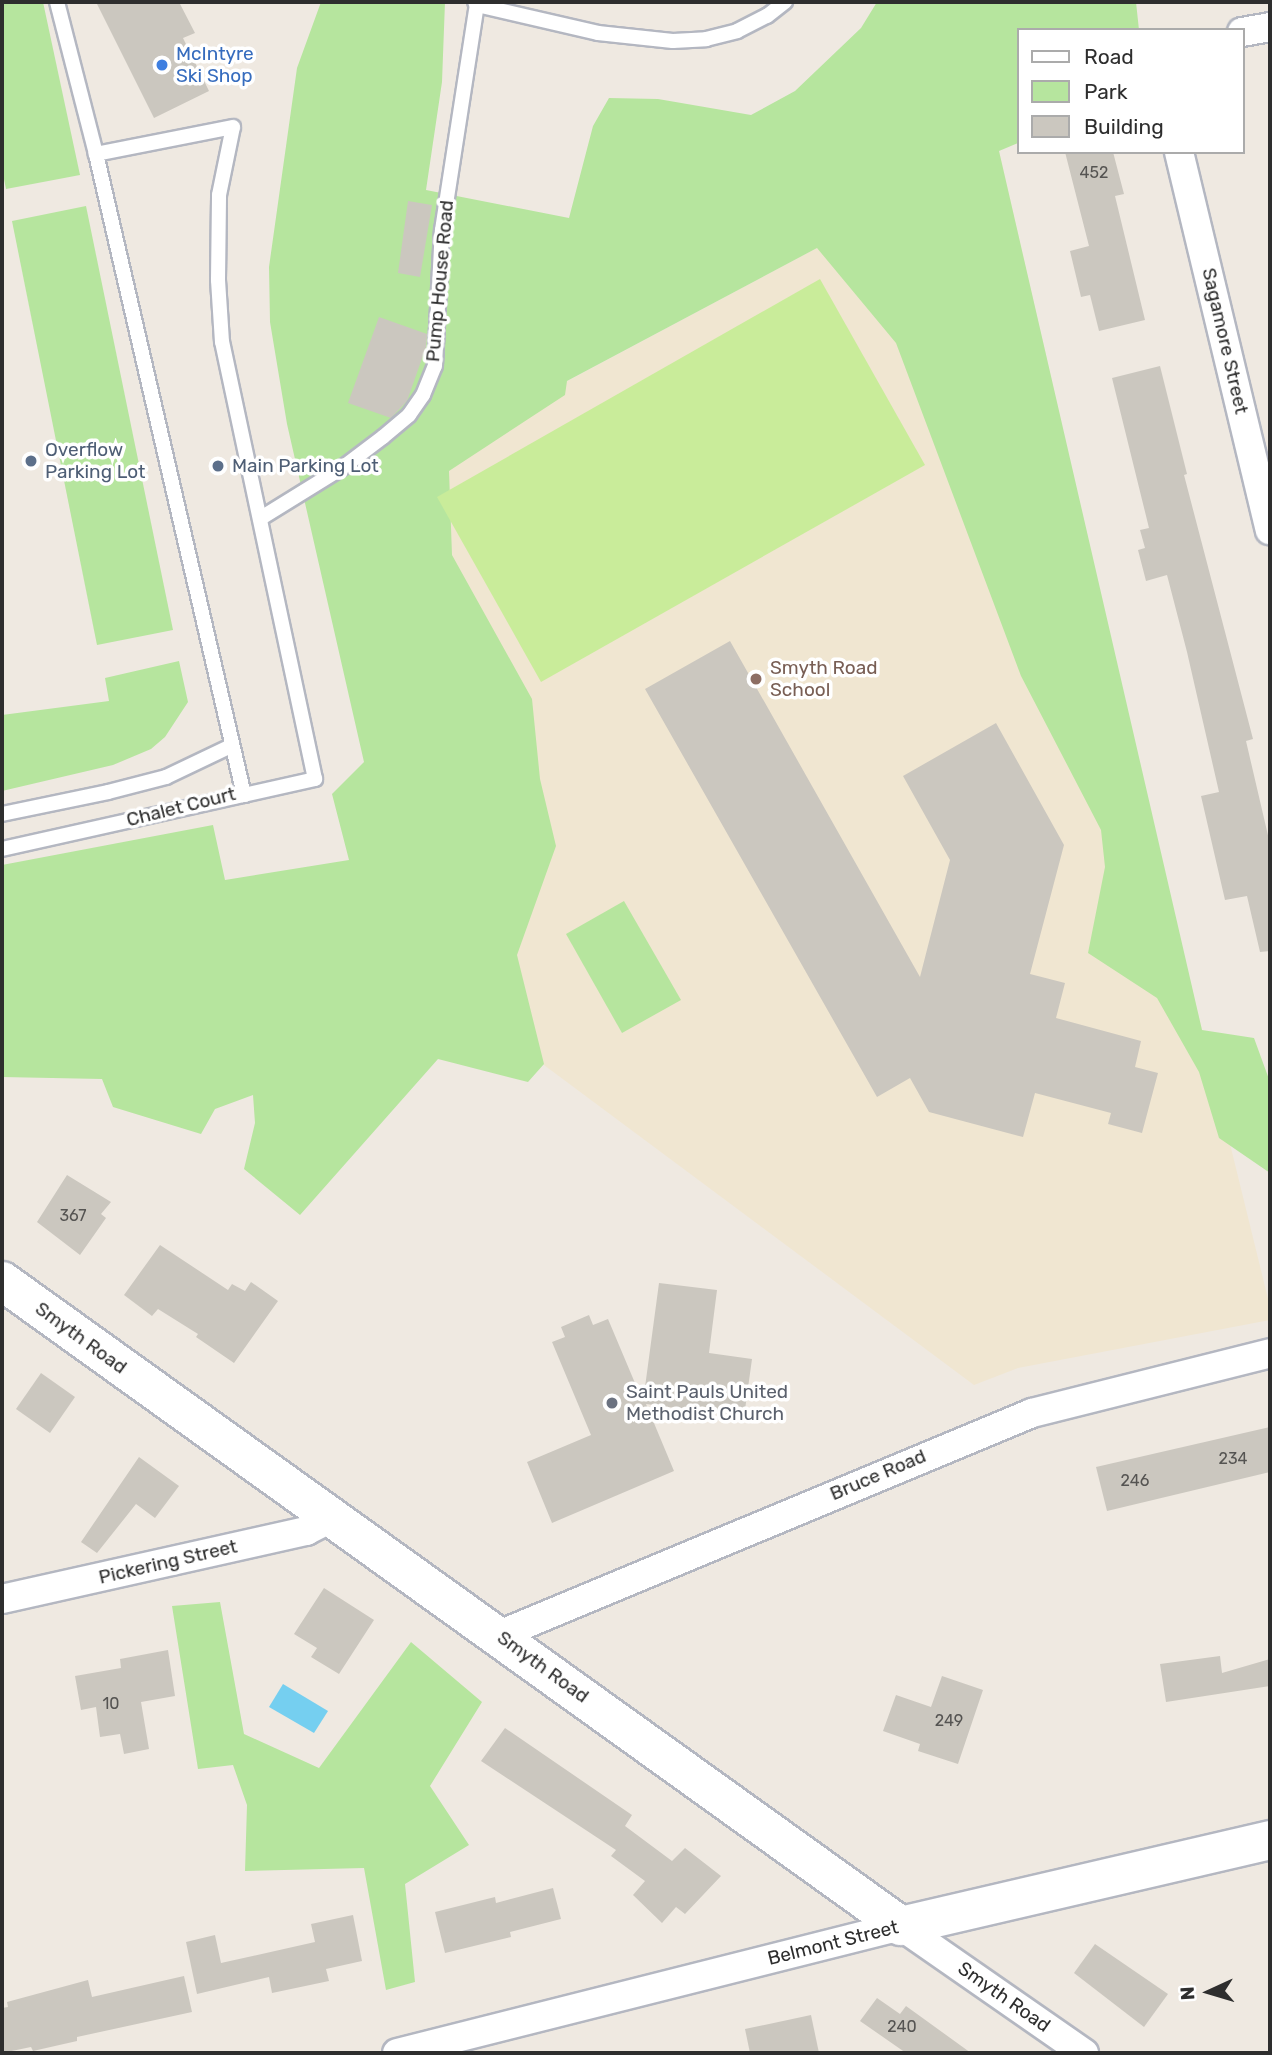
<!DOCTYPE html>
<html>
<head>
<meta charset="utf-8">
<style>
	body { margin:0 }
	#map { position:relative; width:1272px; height:2055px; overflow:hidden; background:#efe9e1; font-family:Rubik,sans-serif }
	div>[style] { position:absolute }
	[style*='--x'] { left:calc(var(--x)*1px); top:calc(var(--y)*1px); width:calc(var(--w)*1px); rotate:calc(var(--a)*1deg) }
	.education>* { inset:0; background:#f0e6d1 }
	.green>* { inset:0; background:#b6e59e }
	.pitch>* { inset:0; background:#c9ec9a }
	.water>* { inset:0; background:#75cff0 }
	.building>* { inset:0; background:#cbc7bf }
	.roads { filter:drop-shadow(2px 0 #b4b7c1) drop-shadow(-2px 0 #b4b7c1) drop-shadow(0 2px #b4b7c1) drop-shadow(0 -2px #b4b7c1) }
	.lane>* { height:14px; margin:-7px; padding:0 7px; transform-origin:7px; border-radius:7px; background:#fff }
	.street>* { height:28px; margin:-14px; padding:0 14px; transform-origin:14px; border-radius:14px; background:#fff }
	.secondary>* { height:38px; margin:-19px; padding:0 19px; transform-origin:19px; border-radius:19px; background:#fff }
	.dots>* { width:19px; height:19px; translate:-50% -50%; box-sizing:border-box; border:4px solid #fff; border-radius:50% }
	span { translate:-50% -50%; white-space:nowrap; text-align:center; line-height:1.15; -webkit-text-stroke:7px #fff; paint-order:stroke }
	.number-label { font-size:16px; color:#555452 }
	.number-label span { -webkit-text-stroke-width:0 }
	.shop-label { font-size:19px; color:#366cbe }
	.left { translate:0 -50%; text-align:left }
	.street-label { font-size:19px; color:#2e2e2e }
	.service-label { font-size:19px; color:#4e5e75 }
	.education-label { font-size:19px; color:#785e54 }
	.worship-label { font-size:19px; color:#5b616d }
	.frame { position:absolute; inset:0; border:4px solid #2e2e2e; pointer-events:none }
	.legend { position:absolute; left:1017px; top:28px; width:228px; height:126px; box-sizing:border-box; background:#fff; border:2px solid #ababab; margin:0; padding:9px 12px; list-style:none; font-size:21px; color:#2e2e2e }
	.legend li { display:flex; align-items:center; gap:14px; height:35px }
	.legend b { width:35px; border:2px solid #ababab }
	.north { position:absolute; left:1174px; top:1957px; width:70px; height:70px; -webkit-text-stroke:5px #fff; paint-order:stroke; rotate:266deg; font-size:19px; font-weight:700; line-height:28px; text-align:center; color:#2e2e2e }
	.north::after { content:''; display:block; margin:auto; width:24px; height:32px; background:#2e2e2e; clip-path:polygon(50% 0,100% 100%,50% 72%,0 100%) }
</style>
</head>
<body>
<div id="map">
	<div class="education">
		<i style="clip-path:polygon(999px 151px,1181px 944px,1270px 1307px,1270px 1320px,1018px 1368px,974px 1385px,442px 989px,361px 491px)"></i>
	</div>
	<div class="green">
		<i style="clip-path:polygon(2px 2px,43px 2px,80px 175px,6px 189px,2px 169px)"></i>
		<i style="clip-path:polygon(321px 2px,445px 2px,442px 82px,426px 190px,569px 218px,593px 126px,609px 98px,658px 99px,751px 115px,795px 91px,861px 28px,877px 2px,1136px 2px,1139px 30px,1018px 30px,1018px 143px,999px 151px,1202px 1030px,1254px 1038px,1270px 1082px,1270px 1173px,1219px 1138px,1199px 1072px,1157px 998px,1088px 953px,1105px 867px,1101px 830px,1021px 676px,896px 343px,817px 248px,567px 381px,565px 395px,449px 471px,452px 555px,532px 699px,540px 779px,556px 846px,517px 955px,544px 1064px,528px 1082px,438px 1059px,300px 1215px,244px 1169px,255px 1123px,253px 1095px,215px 1109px,201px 1134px,113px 1107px,102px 1079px,2px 1077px,2px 865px,213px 825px,225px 880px,349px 860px,332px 794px,364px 762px,287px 424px,270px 322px,269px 267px,297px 68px)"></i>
		<i style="clip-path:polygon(86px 206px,173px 630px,97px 645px,12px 221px)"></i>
		<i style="clip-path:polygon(179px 661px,188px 702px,165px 737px,151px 749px,113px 765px,2px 791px,2px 715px,109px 701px,105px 678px)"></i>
		<i style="clip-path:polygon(624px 901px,681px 1000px,622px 1033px,566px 934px)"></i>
		<i style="clip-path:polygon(220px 1602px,244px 1734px,319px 1768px,411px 1642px,482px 1702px,430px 1786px,469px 1845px,405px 1884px,415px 1982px,386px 1990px,364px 1868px,245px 1871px,247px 1805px,233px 1765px,198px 1769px,172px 1606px)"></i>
	</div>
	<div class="pitch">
		<i style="clip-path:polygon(820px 279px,925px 465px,541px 682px,437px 497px)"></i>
	</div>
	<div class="water">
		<i style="clip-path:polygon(283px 1684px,328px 1711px,314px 1733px,269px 1707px)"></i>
	</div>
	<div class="building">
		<i style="clip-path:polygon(96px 2px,179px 2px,195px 33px,183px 38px,209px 91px,154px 118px)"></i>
		<i style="clip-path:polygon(1065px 152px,1113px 152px,1124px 194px,1115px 196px,1145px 320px,1099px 331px,1090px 295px,1081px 297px,1070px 251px,1089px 246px)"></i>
		<i style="clip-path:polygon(408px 201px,432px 205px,420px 277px,398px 273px)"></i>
		<i style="clip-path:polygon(379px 317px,427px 334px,426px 347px,407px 401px,391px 418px,348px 403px)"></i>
		<i style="clip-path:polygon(1160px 366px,1187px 474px,1184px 475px,1253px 739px,1246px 741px,1270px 844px,1270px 951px,1260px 952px,1247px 896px,1225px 900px,1201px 796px,1219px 792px,1187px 652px,1167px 575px,1146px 581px,1138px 550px,1145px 548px,1140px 530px,1149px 528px,1112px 378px)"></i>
		<i style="clip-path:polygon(730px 641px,920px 977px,950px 860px,903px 776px,996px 723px,1064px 845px,1030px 974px,1065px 983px,1056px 1018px,1141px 1041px,1135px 1067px,1158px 1073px,1142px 1133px,1108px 1124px,1111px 1113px,1035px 1093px,1023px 1137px,929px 1112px,910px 1078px,877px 1097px,645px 689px)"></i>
		<i style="clip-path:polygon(67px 1175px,111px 1202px,101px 1214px,106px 1218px,80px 1255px,37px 1222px)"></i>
		<i style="clip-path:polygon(160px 1245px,228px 1290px,232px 1284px,245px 1291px,251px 1282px,278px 1301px,234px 1363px,196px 1337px,198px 1334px,158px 1309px,152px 1316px,124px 1295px)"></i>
		<i style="clip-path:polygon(659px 1283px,717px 1290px,709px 1353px,752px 1359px,744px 1417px,646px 1404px,674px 1471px,552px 1523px,527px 1462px,591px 1435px,552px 1342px,565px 1337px,561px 1327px,589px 1315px,593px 1325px,608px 1319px,643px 1402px)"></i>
		<i style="clip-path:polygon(41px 1373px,75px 1397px,50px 1433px,16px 1409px)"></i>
		<i style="clip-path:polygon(1270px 1427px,1270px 1472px,1107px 1511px,1096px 1467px)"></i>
		<i style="clip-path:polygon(139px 1457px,179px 1486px,155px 1518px,136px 1504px,97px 1553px,81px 1542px)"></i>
		<i style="clip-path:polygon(324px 1588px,374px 1620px,339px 1674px,311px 1657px,317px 1648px,294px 1634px)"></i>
		<i style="clip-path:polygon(168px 1650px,175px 1696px,141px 1702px,149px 1749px,124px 1754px,120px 1734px,100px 1737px,96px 1707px,81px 1710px,75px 1676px,121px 1668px,120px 1659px)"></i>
		<i style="clip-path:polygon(1220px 1656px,1222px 1673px,1270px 1659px,1270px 1686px,1166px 1702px,1160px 1664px)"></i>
		<i style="clip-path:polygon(942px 1676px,983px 1690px,958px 1764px,918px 1751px,920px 1744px,883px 1731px,896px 1695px,931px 1707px)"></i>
		<i style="clip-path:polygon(505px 1728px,632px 1815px,625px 1826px,672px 1861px,685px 1848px,721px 1876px,685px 1914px,676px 1907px,662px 1923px,633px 1895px,645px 1881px,611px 1856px,616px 1850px,481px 1761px)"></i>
		<i style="clip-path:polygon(553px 1888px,561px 1919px,510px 1932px,511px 1937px,445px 1953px,435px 1912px,495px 1897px,496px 1903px)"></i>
		<i style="clip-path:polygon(353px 1915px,362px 1961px,326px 1969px,329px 1981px,272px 1993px,269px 1977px,197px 1994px,186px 1942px,215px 1935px,221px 1963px,315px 1942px,311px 1924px)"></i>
		<i style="clip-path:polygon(1095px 1944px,1168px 1994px,1144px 2027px,1074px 1973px)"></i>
		<i style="clip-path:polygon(184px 1976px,192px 2012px,77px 2037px,77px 2041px,33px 2051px,31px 2047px,2px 2053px,2px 2008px,8px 2007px,7px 2002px,88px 1980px,92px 1997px)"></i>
		<i style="clip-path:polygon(877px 1998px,900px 2014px,906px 2006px,971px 2053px,906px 2053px,860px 2021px)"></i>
		<i style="clip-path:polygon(811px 2015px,819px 2053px,750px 2053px,745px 2029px)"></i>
	</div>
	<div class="roads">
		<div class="lane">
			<i style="--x:57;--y:2;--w:157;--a:75.6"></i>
			<i style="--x:96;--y:154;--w:658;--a:77"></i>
			<i style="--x:475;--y:2;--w:4;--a:56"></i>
			<i style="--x:477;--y:5;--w:124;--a:13"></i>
			<i style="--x:598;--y:33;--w:75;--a:6.1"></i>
			<i style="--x:673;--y:41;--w:33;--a:-3"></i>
			<i style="--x:706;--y:39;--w:32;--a:-14"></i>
			<i style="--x:737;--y:31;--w:34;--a:-27"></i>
			<i style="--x:767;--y:16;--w:23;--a:-38"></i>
			<i style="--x:261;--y:518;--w:95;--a:-31.7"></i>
			<i style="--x:342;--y:468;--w:51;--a:-37.1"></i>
			<i style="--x:383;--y:437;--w:34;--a:-40"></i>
			<i style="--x:409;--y:415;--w:24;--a:-55"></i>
			<i style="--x:423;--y:395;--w:31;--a:-68"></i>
			<i style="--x:435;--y:366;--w:136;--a:-87.1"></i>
			<i style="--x:442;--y:230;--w:228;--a:-81.2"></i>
			<i style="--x:2;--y:814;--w:108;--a:-11.7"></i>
			<i style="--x:108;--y:792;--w:60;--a:-14.5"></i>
			<i style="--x:166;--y:777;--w:72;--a:-25.5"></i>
			<i style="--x:2;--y:849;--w:321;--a:-12.6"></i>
			<i style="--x:315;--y:779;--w:447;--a:-102"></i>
			<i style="--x:222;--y:342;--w:62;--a:-93.7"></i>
			<i style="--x:218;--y:280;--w:85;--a:-89.3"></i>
			<i style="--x:219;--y:195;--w:69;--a:-78.4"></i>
			<i style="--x:233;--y:127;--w:140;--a:168.9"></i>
		</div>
		<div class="street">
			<i style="--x:1242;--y:32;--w:28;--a:-10"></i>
			<i style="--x:1179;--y:152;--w:389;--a:76.5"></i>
			<i style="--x:2;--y:1599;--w:312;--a:-12.6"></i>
			<i style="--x:306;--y:1531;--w:29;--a:-27"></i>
			<i style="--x:499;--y:1635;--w:577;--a:-22.61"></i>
			<i style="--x:1032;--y:1413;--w:245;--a:-14.1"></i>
			<i style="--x:397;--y:2053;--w:520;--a:-14.14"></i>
			<i style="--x:901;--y:1926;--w:223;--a:34.8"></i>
		</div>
		<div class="secondary">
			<i style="--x:2;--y:1281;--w:1106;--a:35.66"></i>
			<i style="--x:901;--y:1926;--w:379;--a:-13.1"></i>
		</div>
	</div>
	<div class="dots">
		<i style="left:162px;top:65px;background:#3f7fe0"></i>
		<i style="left:31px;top:461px;background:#5c6f8a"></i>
		<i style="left:218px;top:466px;background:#5c6f8a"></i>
		<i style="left:756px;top:679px;background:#8d6e63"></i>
		<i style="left:612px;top:1403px;background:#6b7280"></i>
	</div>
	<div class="number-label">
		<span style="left:1094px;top:173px">452</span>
		<span style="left:73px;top:1216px">367</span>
		<span style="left:1233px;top:1459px">234</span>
		<span style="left:1135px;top:1481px">246</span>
		<span style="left:111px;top:1704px">10</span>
		<span style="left:949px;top:1721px">249</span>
		<span style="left:902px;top:2027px">240</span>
	</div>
	<div class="shop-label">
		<span class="left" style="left:176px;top:65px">McIntyre<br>Ski Shop</span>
	</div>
	<div class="street-label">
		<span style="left:440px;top:281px;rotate:-85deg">Pump House Road</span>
		<span style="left:1225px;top:341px;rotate:77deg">Sagamore Street</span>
		<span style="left:181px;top:807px;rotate:-14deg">Chalet Court</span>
		<span style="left:81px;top:1338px;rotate:36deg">Smyth Road</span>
		<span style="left:878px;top:1475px;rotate:-23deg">Bruce Road</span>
		<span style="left:168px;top:1562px;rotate:-13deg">Pickering Street</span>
		<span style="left:543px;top:1667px;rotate:36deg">Smyth Road</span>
		<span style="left:833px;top:1943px;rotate:-14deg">Belmont Street</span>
		<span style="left:1004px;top:1997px;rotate:35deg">Smyth Road</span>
	</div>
	<div class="service-label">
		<span class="left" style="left:45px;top:461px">Overflow<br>Parking Lot</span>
		<span class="left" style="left:232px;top:466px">Main Parking Lot</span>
	</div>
	<div class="education-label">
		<span class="left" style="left:770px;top:679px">Smyth Road<br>School</span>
	</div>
	<div class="worship-label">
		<span class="left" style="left:626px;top:1403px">Saint Pauls United<br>Methodist Church</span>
	</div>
	<div class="frame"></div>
	<ul class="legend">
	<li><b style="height:9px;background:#fff"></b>Road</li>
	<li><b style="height:19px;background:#b6e59e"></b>Park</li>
	<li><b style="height:19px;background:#cbc7bf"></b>Building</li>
	</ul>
	<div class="north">N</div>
</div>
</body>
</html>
